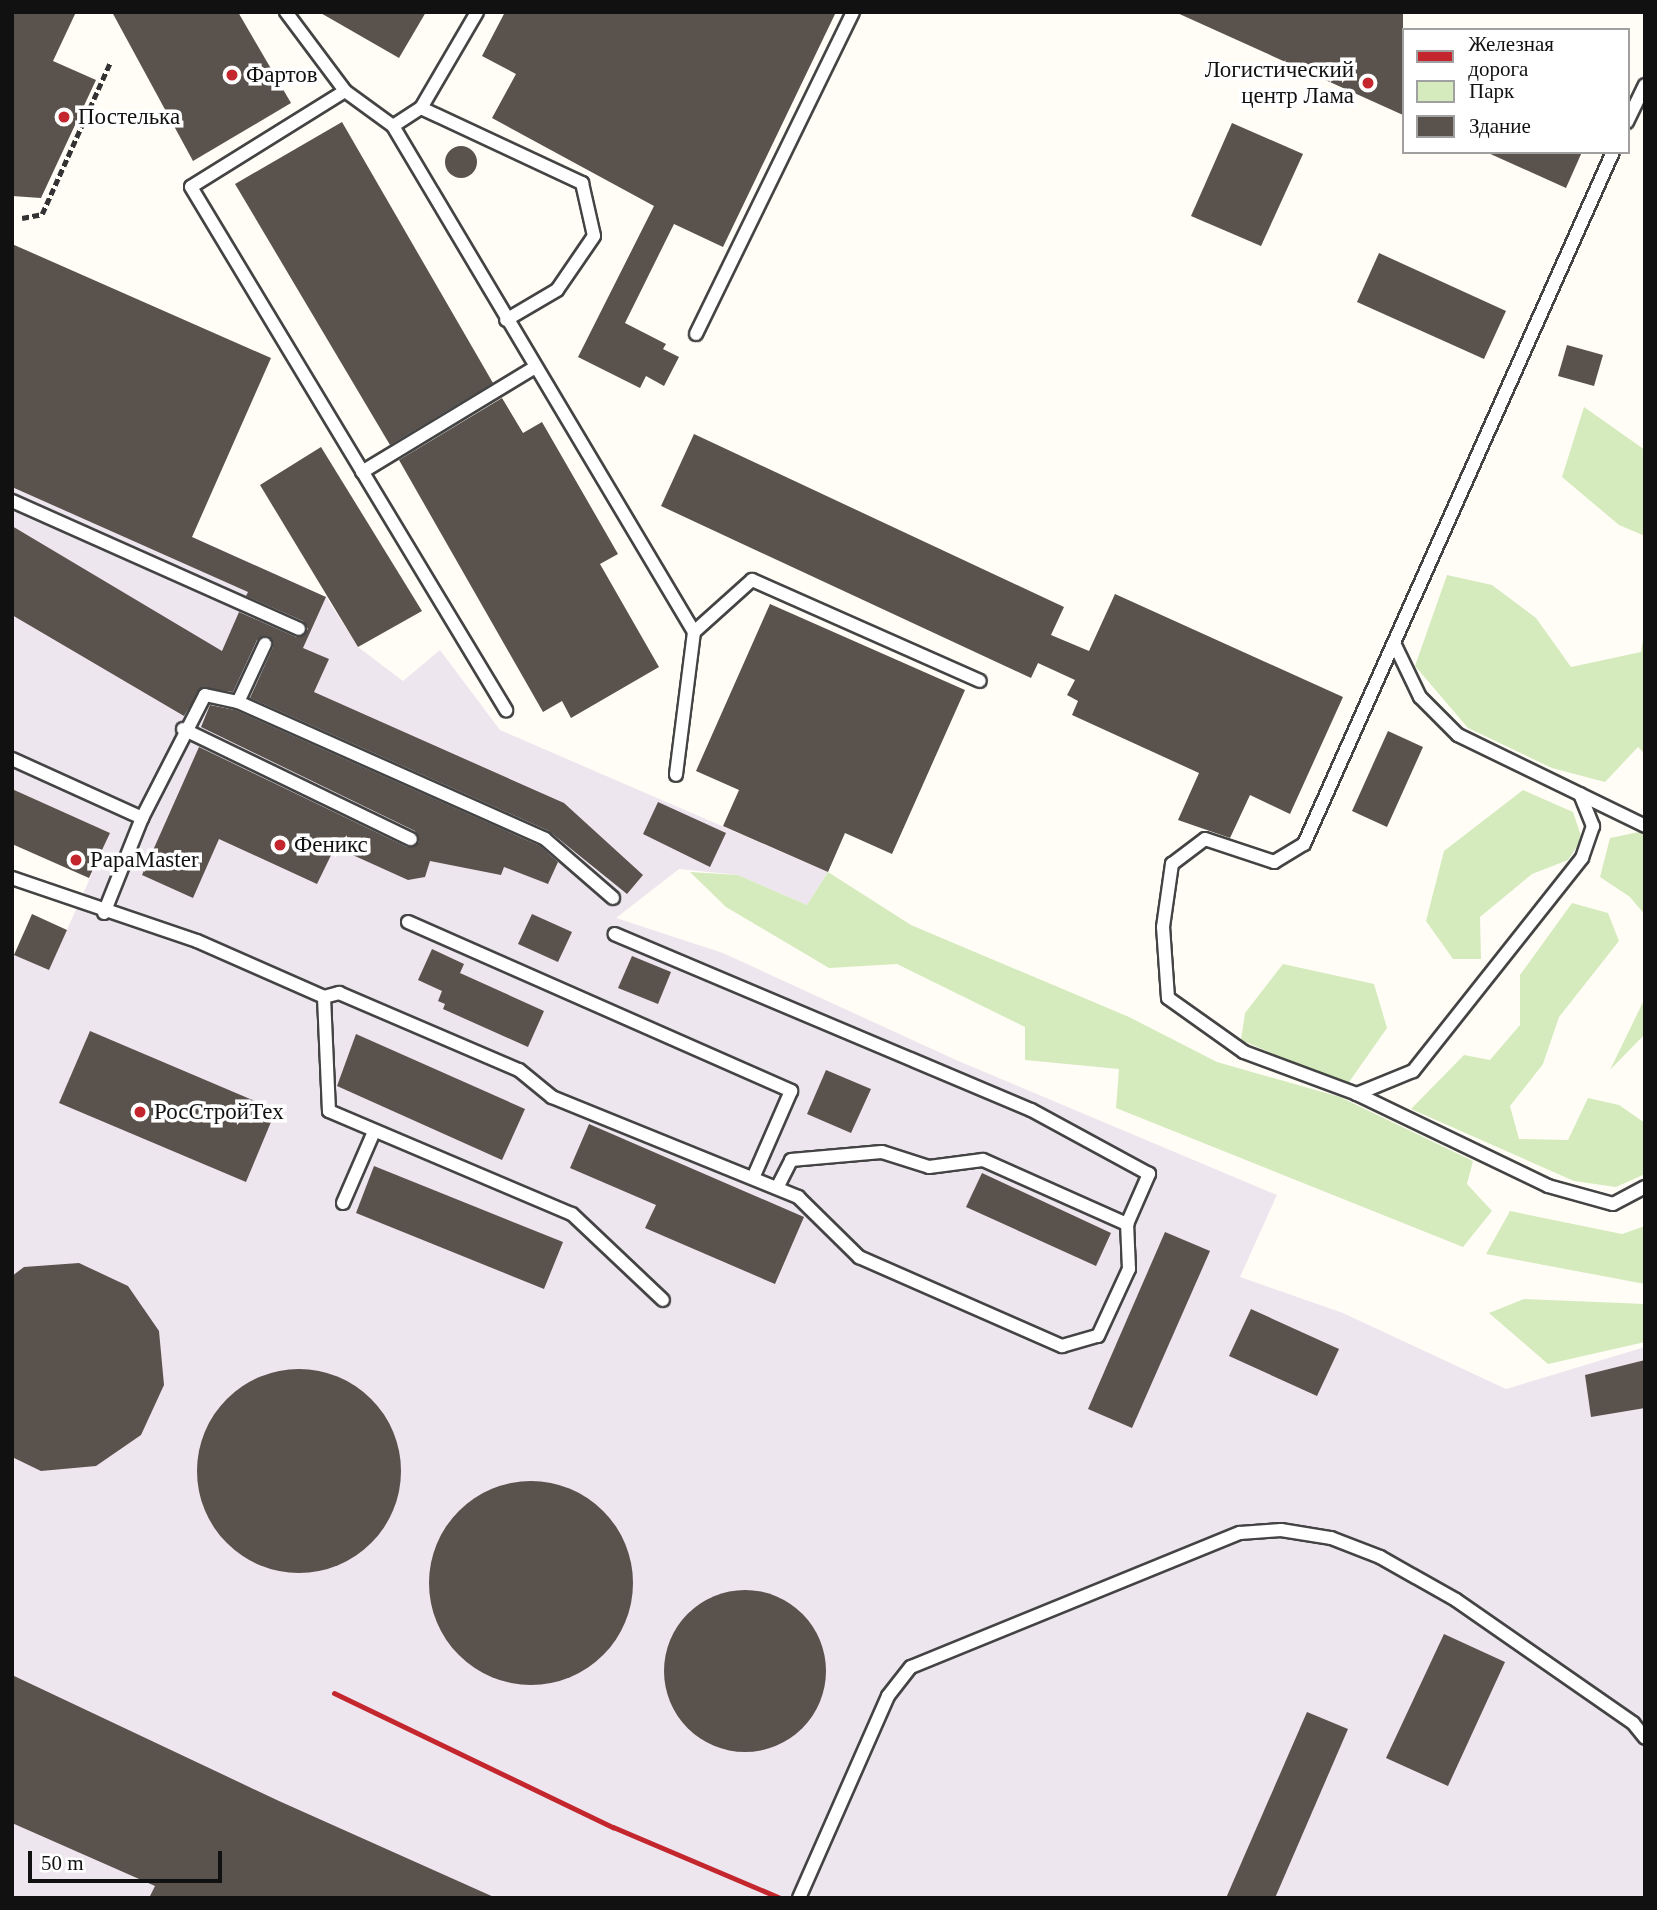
<!DOCTYPE html>
<html>
<head>
<meta charset="utf-8">
<style>
	body { margin:0 }
	#map { position:relative; width:1657px; height:1910px; overflow:hidden; background:#fffdf5; font-family:"Times New Roman",serif }
	div>[style] { position:absolute }
	[style*='--x'] { left:calc(var(--x)*1px); top:calc(var(--y)*1px); width:calc(var(--w)*1px); rotate:calc(var(--a)*1deg) }
	.industrial>* { inset:0; background:#eee6ef }
	.green>* { inset:0; background:#d5ebbd }
	.building>* { inset:0; background:#5a524d }
	.round { border-radius:50% }
	.path>* { height:4.5px; margin-top:-2.25px; transform-origin:0; background:repeating-linear-gradient(90deg,#333 0 7px,transparent 0 10.5px) }
	.roads { filter:drop-shadow(2px 0 #444) drop-shadow(-2px 0 #444) drop-shadow(0 2px #444) drop-shadow(0 -2px #444) }
	.service>* { height:12px; margin:-6px; padding:0 6px; transform-origin:6px; border-radius:6px; background:#fff }
	.rail>* { height:5px; margin:-2.5px; padding:0 2.5px; transform-origin:2.5px; border-radius:2.5px; background:#c4262e }
	.dots>* { width:19px; height:19px; translate:-50% -50%; box-sizing:border-box; border:4px solid #fff; border-radius:50% }
	span { translate:-50% -50%; white-space:nowrap; text-align:center; line-height:1.15; -webkit-text-stroke:7px #fff; paint-order:stroke }
	.poi-label { font-size:23px; color:#111 }
	.right { translate:-100% -50%; text-align:right }
	.left { translate:0 -50%; text-align:left }
	.frame { position:absolute; inset:0; border:14px solid #111; pointer-events:none }
	.legend { position:absolute; left:1402px; top:28px; width:228px; height:126px; box-sizing:border-box; background:#fff; border:2px solid #a0a0a0; margin:0; padding:9px 12px; list-style:none; font-size:21px; color:#111 }
	.legend li { display:flex; align-items:center; gap:14px; height:35px }
	.legend b { width:35px; border:2px solid #a0a0a0 }
	.scale { position:absolute; left:28px; top:1851px; width:194px; height:32px; box-sizing:border-box; border:4px solid #111; border-top:0; padding-left:9px; font-size:21px; line-height:24px; white-space:nowrap; color:#111; -webkit-text-stroke:5px #fff; paint-order:stroke }
</style>
</head>
<body>
<div id="map">
	<div class="industrial">
		<i style="clip-path:polygon(12px 456px,326px 597px,358px 647px,403px 681px,440px 650px,500px 730px,828px 872px,807px 905px,738px 875px,679px 869px,616px 918px,723px 953px,956px 1060px,1277px 1195px,1240px 1277px,1343px 1313px,1506px 1389px,1645px 1347px,1645px 1898px,12px 1898px,12px 954px,49px 970px,110px 833px,12px 789px)"></i>
	</div>
	<div class="green">
		<i style="clip-path:polygon(1584px 407px,1645px 450px,1645px 536px,1619px 525px,1562px 477px)"></i>
		<i style="clip-path:polygon(1447px 575px,1492px 585px,1536px 618px,1571px 667px,1641px 652px,1645px 626px,1645px 754px,1638px 747px,1605px 782px,1552px 768px,1468px 728px,1415px 666px)"></i>
		<i style="clip-path:polygon(1523px 790px,1573px 812px,1582px 839px,1568px 860px,1532px 874px,1480px 917px,1481px 959px,1453px 959px,1426px 921px,1444px 851px)"></i>
		<i style="clip-path:polygon(1639px 832px,1645px 835px,1645px 915px,1630px 897px,1600px 877px,1610px 838px)"></i>
		<i style="clip-path:polygon(690px 872px,738px 875px,807px 905px,828px 872px,911px 925px,1129px 1017px,1217px 1062px,1340px 1097px,1473px 1161px,1467px 1184px,1492px 1211px,1463px 1247px,1116px 1108px,1119px 1069px,1025px 1060px,1025px 1027px,897px 964px,829px 968px,726px 907px)"></i>
		<i style="clip-path:polygon(1572px 903px,1608px 913px,1619px 941px,1559px 1017px,1543px 1064px,1510px 1106px,1519px 1139px,1568px 1140px,1588px 1098px,1619px 1105px,1645px 1123px,1645px 1174px,1616px 1187px,1574px 1181px,1411px 1109px,1464px 1055px,1490px 1060px,1520px 1025px,1520px 975px)"></i>
		<i style="clip-path:polygon(1283px 964px,1374px 984px,1387px 1028px,1347px 1085px,1241px 1040px,1245px 1013px)"></i>
		<i style="clip-path:polygon(1645px 998px,1645px 1034px,1610px 1070px)"></i>
		<i style="clip-path:polygon(1510px 1211px,1622px 1234px,1645px 1226px,1645px 1284px,1486px 1254px)"></i>
		<i style="clip-path:polygon(1524px 1299px,1645px 1304px,1645px 1342px,1548px 1364px,1489px 1313px)"></i>
	</div>
	<div class="building">
		<i style="clip-path:polygon(12px 12px,76px 12px,53px 61px,96px 80px,41px 198px,12px 196px)"></i>
		<i style="clip-path:polygon(112px 12px,238px 12px,291px 103px,193px 161px)"></i>
		<i style="clip-path:polygon(319px 12px,426px 12px,399px 58px)"></i>
		<i style="clip-path:polygon(505px 12px,836px 12px,723px 247px,674px 224px,625px 323px,666px 344px,663px 349px,679px 357px,664px 386px,646px 376px,640px 388px,578px 357px,654px 206px,492px 118px,516px 74px,482px 56px)"></i>
		<i style="clip-path:polygon(1175px 12px,1403px 12px,1403px 115px)"></i>
		<i style="clip-path:polygon(342px 122px,493px 383px,390px 445px,235px 184px)"></i>
		<i style="clip-path:polygon(1232px 123px,1303px 154px,1261px 246px,1191px 216px)"></i>
		<i class="round" style="left:445px;top:146px;width:32px;height:32px"></i>
		<i style="clip-path:polygon(1486px 152px,1582px 152px,1566px 188px)"></i>
		<i style="clip-path:polygon(12px 244px,271px 358px,192px 537px,326px 597px,303px 648px,329px 659px,314px 692px,564px 803px,643px 875px,627px 894px,549px 831px,250px 698px,273px 647px,268px 636px,257px 640px,233px 692px,201px 688px,184px 716px,12px 615px,12px 526px,222px 651px,239px 612px,296px 637px,308px 629px,303px 621px,246px 596px,248px 592px,12px 487px)"></i>
		<i style="clip-path:polygon(1379px 253px,1506px 311px,1484px 359px,1357px 302px)"></i>
		<i style="clip-path:polygon(1567px 345px,1603px 355px,1594px 386px,1558px 376px)"></i>
		<i style="clip-path:polygon(502px 398px,523px 433px,542px 422px,618px 554px,600px 564px,659px 667px,571px 718px,562px 701px,543px 712px,399px 460px)"></i>
		<i style="clip-path:polygon(694px 434px,1064px 607px,1051px 635px,1089px 651px,1115px 594px,1343px 697px,1290px 814px,1250px 795px,1230px 838px,1178px 820px,1199px 773px,1072px 715px,1078px 701px,1067px 695px,1075px 680px,1038px 663px,1031px 678px,661px 506px)"></i>
		<i style="clip-path:polygon(321px 447px,422px 611px,358px 647px,260px 485px)"></i>
		<i style="clip-path:polygon(770px 604px,965px 690px,892px 854px,845px 833px,828px 872px,723px 826px,739px 790px,696px 771px)"></i>
		<i style="clip-path:polygon(210px 705px,235px 710px,540px 846px,558px 862px,548px 884px,504px 867px,501px 875px,430px 861px,425px 877px,408px 880px,335px 847px,317px 884px,219px 839px,193px 898px,142px 875px,199px 747px,407px 847px,419px 842px,415px 831px,201px 727px)"></i>
		<i style="clip-path:polygon(1388px 731px,1423px 747px,1387px 827px,1352px 811px)"></i>
		<i style="clip-path:polygon(12px 789px,110px 833px,89px 878px,12px 844px)"></i>
		<i style="clip-path:polygon(658px 802px,726px 833px,710px 867px,643px 834px)"></i>
		<i style="clip-path:polygon(32px 914px,67px 930px,49px 970px,14px 955px)"></i>
		<i style="clip-path:polygon(532px 914px,572px 932px,558px 962px,518px 944px)"></i>
		<i style="clip-path:polygon(432px 949px,464px 964px,460px 973px,544px 1011px,528px 1047px,443px 1009px,445px 1004px,438px 1001px,442px 991px,418px 980px)"></i>
		<i style="clip-path:polygon(632px 956px,671px 972px,658px 1004px,618px 988px)"></i>
		<i style="clip-path:polygon(90px 1031px,276px 1110px,246px 1182px,59px 1103px)"></i>
		<i style="clip-path:polygon(356px 1034px,525px 1109px,502px 1160px,337px 1086px)"></i>
		<i style="clip-path:polygon(826px 1070px,871px 1089px,851px 1133px,807px 1114px)"></i>
		<i style="clip-path:polygon(589px 1124px,804px 1217px,775px 1284px,645px 1228px,656px 1205px,570px 1168px)"></i>
		<i style="clip-path:polygon(374px 1166px,563px 1242px,544px 1289px,356px 1213px)"></i>
		<i style="clip-path:polygon(982px 1173px,1111px 1233px,1096px 1266px,966px 1207px)"></i>
		<i style="clip-path:polygon(1165px 1232px,1210px 1251px,1132px 1428px,1088px 1409px)"></i>
		<i style="clip-path:polygon(79px 1263px,128px 1286px,159px 1331px,164px 1385px,141px 1435px,96px 1466px,41px 1471px,12px 1457px,12px 1276px,24px 1267px)"></i>
		<i style="clip-path:polygon(1251px 1309px,1339px 1349px,1317px 1396px,1229px 1356px)"></i>
		<i style="clip-path:polygon(1645px 1360px,1645px 1408px,1591px 1417px,1585px 1375px)"></i>
		<i class="round" style="left:197px;top:1369px;width:204px;height:204px"></i>
		<i class="round" style="left:429px;top:1481px;width:204px;height:204px"></i>
		<i class="round" style="left:664px;top:1590px;width:162px;height:162px"></i>
		<i style="clip-path:polygon(1444px 1634px,1505px 1662px,1448px 1786px,1386px 1758px)"></i>
		<i style="clip-path:polygon(12px 1675px,279px 1801px,496px 1898px,149px 1898px,155px 1886px,12px 1823px)"></i>
		<i style="clip-path:polygon(1307px 1712px,1348px 1729px,1275px 1898px,1226px 1898px)"></i>
	</div>
	<div class="path">
		<i style="--x:22;--y:218;--w:20;--a:-11"></i>
		<i style="--x:42;--y:214;--w:166;--a:-65.8"></i>
	</div>
	<div class="roads">
		<div class="service">
			<i style="--x:286;--y:12;--w:99;--a:53.2"></i>
			<i style="--x:345;--y:91;--w:59;--a:36.1"></i>
			<i style="--x:393;--y:126;--w:589;--a:59.25"></i>
			<i style="--x:694;--y:632;--w:144;--a:97.2"></i>
			<i style="--x:345;--y:91;--w:181;--a:148.1"></i>
			<i style="--x:191;--y:187;--w:611;--a:58.94"></i>
			<i style="--x:421;--y:108;--w:178;--a:25"></i>
			<i style="--x:582;--y:183;--w:54;--a:77.2"></i>
			<i style="--x:594;--y:236;--w:65;--a:124.4"></i>
			<i style="--x:557;--y:290;--w:59;--a:149.5"></i>
			<i style="--x:1627;--y:122;--w:41;--a:-64.1"></i>
			<i style="--x:393;--y:126;--w:33;--a:-33"></i>
			<i style="--x:421;--y:108;--w:111;--a:-59.7"></i>
			<i style="--x:696;--y:334;--w:358;--a:-64"></i>
			<i style="--x:362;--y:472;--w:201;--a:-31.2"></i>
			<i style="--x:12;--y:501;--w:314;--a:24"></i>
			<i style="--x:694;--y:632;--w:78;--a:-41.9"></i>
			<i style="--x:752;--y:580;--w:249;--a:23.9"></i>
			<i style="--x:1394;--y:643;--w:60;--a:64.3"></i>
			<i style="--x:1420;--y:697;--w:54;--a:45"></i>
			<i style="--x:1458;--y:735;--w:208;--a:25.9"></i>
			<i style="--x:238;--y:702;--w:64;--a:-65"></i>
			<i style="--x:183;--y:729;--w:253;--a:25.8"></i>
			<i style="--x:12;--y:759;--w:143;--a:24.4"></i>
			<i style="--x:1580;--y:794;--w:35;--a:68"></i>
			<i style="--x:1593;--y:826;--w:34;--a:109"></i>
			<i style="--x:1582;--y:858;--w:272;--a:128.4"></i>
			<i style="--x:1413;--y:1071;--w:61;--a:157.7"></i>
			<i style="--x:1357;--y:1094;--w:121;--a:-159.6"></i>
			<i style="--x:1244;--y:1052;--w:93;--a:-144.6"></i>
			<i style="--x:1168;--y:998;--w:71;--a:-94"></i>
			<i style="--x:1163;--y:927;--w:64;--a:-81.9"></i>
			<i style="--x:1172;--y:864;--w:41;--a:-37.1"></i>
			<i style="--x:1205;--y:839;--w:73;--a:18.4"></i>
			<i style="--x:1274;--y:862;--w:35;--a:-31"></i>
			<i style="--x:1304;--y:844;--w:758;--a:-65.94"></i>
			<i style="--x:12;--y:878;--w:195;--a:18.8"></i>
			<i style="--x:197;--y:941;--w:139;--a:23.8"></i>
			<i style="--x:324;--y:997;--w:16;--a:-15"></i>
			<i style="--x:339;--y:993;--w:196;--a:23.2"></i>
			<i style="--x:519;--y:1070;--w:43;--a:39.3"></i>
			<i style="--x:552;--y:1097;--w:266;--a:22.1"></i>
			<i style="--x:798;--y:1197;--w:86;--a:44.5"></i>
			<i style="--x:859;--y:1257;--w:222;--a:23.7"></i>
			<i style="--x:1062;--y:1346;--w:37;--a:-16"></i>
			<i style="--x:1098;--y:1336;--w:74;--a:-65.2"></i>
			<i style="--x:1129;--y:1269;--w:45;--a:-92.5"></i>
			<i style="--x:1127;--y:1224;--w:55;--a:-66.3"></i>
			<i style="--x:1149;--y:1174;--w:134;--a:-151.5"></i>
			<i style="--x:1031;--y:1110;--w:452;--a:-157.1"></i>
			<i style="--x:104;--y:913;--w:102;--a:-68.2"></i>
			<i style="--x:142;--y:818;--w:138;--a:-62.9"></i>
			<i style="--x:205;--y:695;--w:34;--a:12"></i>
			<i style="--x:238;--y:702;--w:336;--a:24"></i>
			<i style="--x:545;--y:839;--w:90;--a:40.9"></i>
			<i style="--x:408;--y:922;--w:419;--a:23.8"></i>
			<i style="--x:791;--y:1091;--w:95;--a:113.6"></i>
			<i style="--x:324;--y:997;--w:114;--a:87.5"></i>
			<i style="--x:329;--y:1111;--w:264;--a:23"></i>
			<i style="--x:572;--y:1214;--w:125;--a:43.4"></i>
			<i style="--x:1357;--y:1094;--w:212;--a:25.7"></i>
			<i style="--x:1548;--y:1186;--w:67;--a:15.5"></i>
			<i style="--x:1613;--y:1204;--w:36;--a:-28"></i>
			<i style="--x:777;--y:1188;--w:31;--a:-63"></i>
			<i style="--x:791;--y:1160;--w:91;--a:-5"></i>
			<i style="--x:882;--y:1152;--w:49;--a:17.7"></i>
			<i style="--x:929;--y:1167;--w:54;--a:-7.4"></i>
			<i style="--x:983;--y:1160;--w:158;--a:24"></i>
			<i style="--x:343;--y:1203;--w:75;--a:-66.5"></i>
			<i style="--x:799;--y:1898;--w:221;--a:-66.2"></i>
			<i style="--x:888;--y:1696;--w:37;--a:-52"></i>
			<i style="--x:911;--y:1667;--w:355;--a:-22.2"></i>
			<i style="--x:1240;--y:1533;--w:41;--a:-4.2"></i>
			<i style="--x:1281;--y:1530;--w:51;--a:9.1"></i>
			<i style="--x:1331;--y:1538;--w:53;--a:21.2"></i>
			<i style="--x:1380;--y:1557;--w:87;--a:29.5"></i>
			<i style="--x:1456;--y:1600;--w:216;--a:34.8"></i>
			<i style="--x:1633;--y:1723;--w:19;--a:51"></i>
		</div>
	</div>
	<div class="rail">
		<i style="--x:334;--y:1693;--w:310;--a:25.7"></i>
		<i style="--x:613;--y:1827;--w:181;--a:23"></i>
	</div>
	<div class="dots">
		<i style="left:232px;top:75px;background:#c4262e"></i>
		<i style="left:1368px;top:83px;background:#c4262e"></i>
		<i style="left:64px;top:117px;background:#c4262e"></i>
		<i style="left:280px;top:845px;background:#c4262e"></i>
		<i style="left:76px;top:860px;background:#c4262e"></i>
		<i style="left:140px;top:1112px;background:#c4262e"></i>
	</div>
	<div class="poi-label">
		<span class="right" style="left:1354px;top:83px">Логистический<br>центр Лама</span>
		<span class="left" style="left:246px;top:75px">Фартов</span>
		<span class="left" style="left:78px;top:117px">Постелька</span>
		<span class="left" style="left:294px;top:845px">Феникс</span>
		<span class="left" style="left:90px;top:860px">PapaMaster</span>
		<span class="left" style="left:154px;top:1112px">РосСтройТех</span>
	</div>
	<div class="frame"></div>
	<ul class="legend">
	<li><b style="height:9px;background:#c4262e"></b>Железная дорога</li>
	<li><b style="height:19px;background:#d5ebbd"></b>Парк</li>
	<li><b style="height:19px;background:#5a524d"></b>Здание</li>
	</ul>
	<div class="scale">50 m</div>
</div>
</body>
</html>
